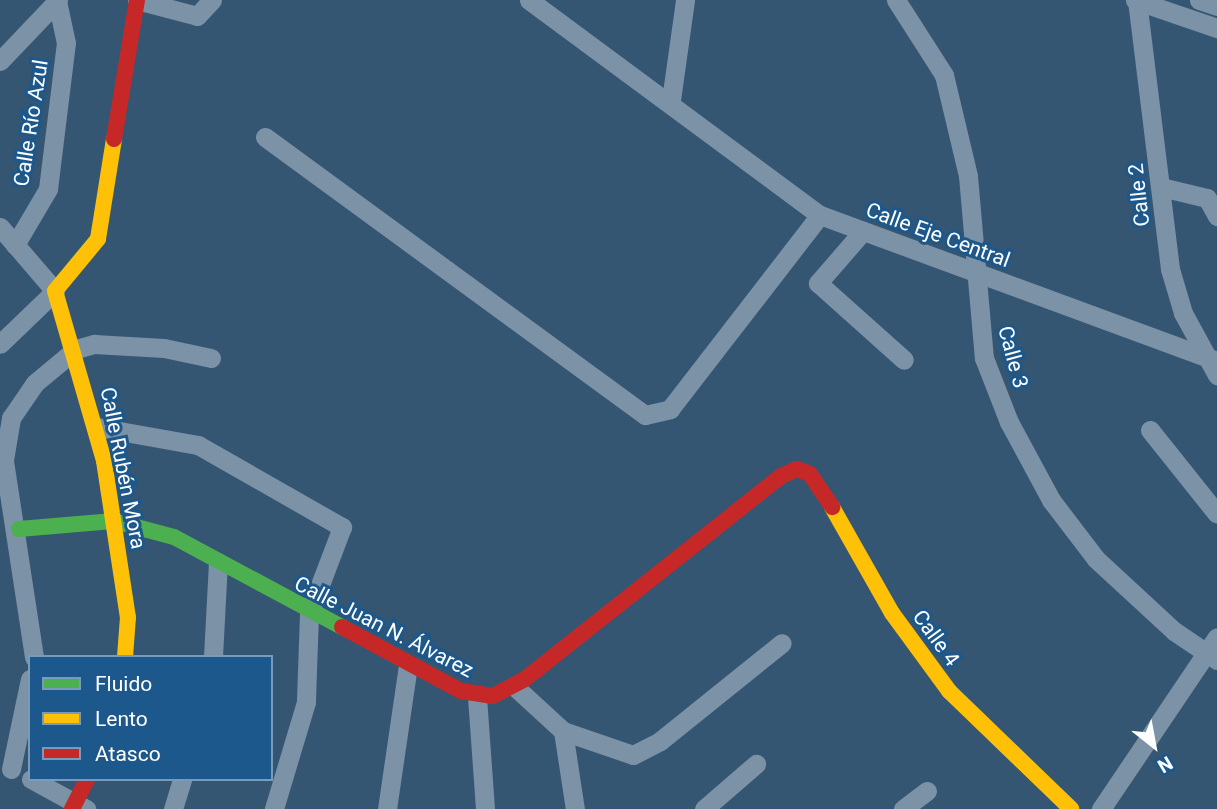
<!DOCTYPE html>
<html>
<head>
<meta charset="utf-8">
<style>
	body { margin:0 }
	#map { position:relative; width:1217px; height:809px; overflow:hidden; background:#355672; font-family:Roboto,sans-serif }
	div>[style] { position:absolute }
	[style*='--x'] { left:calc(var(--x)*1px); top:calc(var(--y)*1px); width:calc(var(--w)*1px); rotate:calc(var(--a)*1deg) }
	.street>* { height:19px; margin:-9.5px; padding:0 9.5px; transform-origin:9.5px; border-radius:9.5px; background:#7c92a6 }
	.fast>* { height:16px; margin:-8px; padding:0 8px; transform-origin:8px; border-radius:8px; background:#4caf50 }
	.slow>* { height:16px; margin:-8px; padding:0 8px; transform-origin:8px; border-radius:8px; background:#ffc107 }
	.jam>* { height:16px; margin:-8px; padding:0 8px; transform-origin:8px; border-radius:8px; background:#c62828 }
	span { translate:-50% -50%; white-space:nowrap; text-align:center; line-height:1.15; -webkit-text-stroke:6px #1c588b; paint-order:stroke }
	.street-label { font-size:21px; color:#fff }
	.legend { position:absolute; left:28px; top:655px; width:245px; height:126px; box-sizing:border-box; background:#1c588b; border:2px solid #779bb9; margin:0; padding:9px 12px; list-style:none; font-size:21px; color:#fff }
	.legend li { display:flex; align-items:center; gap:14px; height:35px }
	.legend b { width:35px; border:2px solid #779bb9 }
	.north { position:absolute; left:1119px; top:711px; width:70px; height:70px; -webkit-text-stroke:5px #1c588b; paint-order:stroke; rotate:149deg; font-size:19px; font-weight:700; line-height:28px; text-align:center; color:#fff }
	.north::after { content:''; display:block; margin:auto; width:24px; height:32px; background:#fff; clip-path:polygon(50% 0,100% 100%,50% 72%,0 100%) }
</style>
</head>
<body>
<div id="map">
	<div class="street">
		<i style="--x:137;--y:0;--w:62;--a:14.9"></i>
		<i style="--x:197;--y:16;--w:22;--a:-47"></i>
		<i style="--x:529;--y:0;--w:362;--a:36.5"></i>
		<i style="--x:820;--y:215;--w:423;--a:20.2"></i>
		<i style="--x:896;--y:0;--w:89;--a:57.4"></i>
		<i style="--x:944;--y:75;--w:104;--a:76.6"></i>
		<i style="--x:968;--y:176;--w:183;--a:85"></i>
		<i style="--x:984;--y:358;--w:69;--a:68.7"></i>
		<i style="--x:1009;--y:422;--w:89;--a:61.7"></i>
		<i style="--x:1051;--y:500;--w:74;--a:52.7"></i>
		<i style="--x:1096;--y:559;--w:106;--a:42.7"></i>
		<i style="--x:1174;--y:631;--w:52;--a:34"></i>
		<i style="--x:1135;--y:0;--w:87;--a:18.9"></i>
		<i style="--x:1137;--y:0;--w:271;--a:83"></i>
		<i style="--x:1170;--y:269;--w:46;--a:73.5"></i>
		<i style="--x:1183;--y:313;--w:71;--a:61.3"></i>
		<i style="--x:1199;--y:0;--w:19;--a:18"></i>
		<i style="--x:0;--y:61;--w:84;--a:-46.4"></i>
		<i style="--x:671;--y:100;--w:101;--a:-82"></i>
		<i style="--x:265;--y:137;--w:471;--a:36.2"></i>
		<i style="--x:645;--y:415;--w:26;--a:-13"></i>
		<i style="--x:670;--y:409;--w:245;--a:-52.3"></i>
		<i style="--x:1161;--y:187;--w:47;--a:13.4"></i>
		<i style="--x:1207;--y:198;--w:21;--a:61"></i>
		<i style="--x:0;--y:227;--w:84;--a:49.3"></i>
		<i style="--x:55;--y:291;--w:76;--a:136.1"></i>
		<i style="--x:863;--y:231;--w:69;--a:130.9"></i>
		<i style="--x:818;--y:283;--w:115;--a:41.8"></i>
		<i style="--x:15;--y:245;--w:65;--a:-59.5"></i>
		<i style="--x:48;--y:189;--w:147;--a:-83"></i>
		<i style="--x:66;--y:43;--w:43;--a:-102.1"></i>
		<i style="--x:97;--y:427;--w:103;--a:10.1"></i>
		<i style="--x:198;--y:445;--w:166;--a:29.7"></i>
		<i style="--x:342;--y:527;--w:93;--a:110.8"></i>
		<i style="--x:309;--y:614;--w:88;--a:92"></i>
		<i style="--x:306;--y:702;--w:112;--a:106.7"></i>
		<i style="--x:1150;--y:430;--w:107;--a:51.4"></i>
		<i style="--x:34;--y:657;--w:199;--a:-98.7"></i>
		<i style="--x:4;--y:460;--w:43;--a:-80.5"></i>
		<i style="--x:11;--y:418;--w:42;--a:-55.6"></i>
		<i style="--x:35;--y:383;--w:53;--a:-39.7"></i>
		<i style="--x:76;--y:349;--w:19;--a:-16"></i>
		<i style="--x:94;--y:344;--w:70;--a:3.3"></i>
		<i style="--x:164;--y:348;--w:48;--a:12"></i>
		<i style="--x:213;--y:657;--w:95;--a:-87"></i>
		<i style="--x:514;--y:686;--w:67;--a:42.6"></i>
		<i style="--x:563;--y:731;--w:79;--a:81.3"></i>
		<i style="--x:477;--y:697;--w:112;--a:85.9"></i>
		<i style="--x:563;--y:731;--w:74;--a:18.9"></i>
		<i style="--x:633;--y:755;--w:30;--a:-27"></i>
		<i style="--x:660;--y:741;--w:156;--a:-38.8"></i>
		<i style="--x:11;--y:769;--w:92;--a:-78.1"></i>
		<i style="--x:31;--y:779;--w:63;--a:28.6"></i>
		<i style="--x:173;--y:809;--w:31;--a:-73"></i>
		<i style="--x:387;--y:809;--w:146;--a:-81.7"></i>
		<i style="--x:704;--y:809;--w:69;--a:-40.9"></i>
		<i style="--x:903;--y:809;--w:30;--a:-37"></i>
		<i style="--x:1101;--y:809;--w:207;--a:-56"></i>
	</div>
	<div class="fast">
		<i style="--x:19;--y:529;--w:95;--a:-4.8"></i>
		<i style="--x:114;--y:521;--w:62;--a:14.9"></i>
		<i style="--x:174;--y:537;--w:191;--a:28.2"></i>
	</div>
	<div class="slow">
		<i style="--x:114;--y:139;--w:101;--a:99.1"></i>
		<i style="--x:98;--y:239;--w:67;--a:129.6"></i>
		<i style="--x:55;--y:291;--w:177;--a:73.9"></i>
		<i style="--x:104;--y:461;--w:158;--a:81.3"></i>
		<i style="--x:128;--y:617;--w:40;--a:94.3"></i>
		<i style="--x:832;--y:507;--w:122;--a:60.5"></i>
		<i style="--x:892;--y:613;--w:97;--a:53.8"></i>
		<i style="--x:949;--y:691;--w:170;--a:44"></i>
	</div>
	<div class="jam">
		<i style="--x:114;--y:139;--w:141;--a:-80.6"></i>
		<i style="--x:342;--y:627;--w:135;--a:28.3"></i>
		<i style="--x:461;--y:691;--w:32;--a:9"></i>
		<i style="--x:493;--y:696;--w:36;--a:-28"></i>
		<i style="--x:525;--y:679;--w:327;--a:-38.4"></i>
		<i style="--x:781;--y:476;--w:17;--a:-24"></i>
		<i style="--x:797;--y:469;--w:14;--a:21"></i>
		<i style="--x:810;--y:474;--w:40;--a:56"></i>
		<i style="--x:72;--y:809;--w:34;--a:-63"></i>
	</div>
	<div class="street-label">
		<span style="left:31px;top:123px;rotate:-81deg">Calle Río Azul</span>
		<span style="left:1139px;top:195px;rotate:-96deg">Calle 2</span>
		<span style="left:938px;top:235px;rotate:20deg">Calle Eje Central</span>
		<span style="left:1013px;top:357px;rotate:75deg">Calle 3</span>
		<span style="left:123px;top:468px;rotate:79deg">Calle Rubén Mora</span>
		<span style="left:384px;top:627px;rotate:27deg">Calle Juan N. Álvarez</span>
		<span style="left:936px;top:638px;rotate:54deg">Calle 4</span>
	</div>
	<ul class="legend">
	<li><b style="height:9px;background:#4caf50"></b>Fluido</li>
	<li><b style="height:9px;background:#ffc107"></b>Lento</li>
	<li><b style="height:9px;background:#c62828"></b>Atasco</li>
	</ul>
	<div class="north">N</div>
</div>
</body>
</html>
